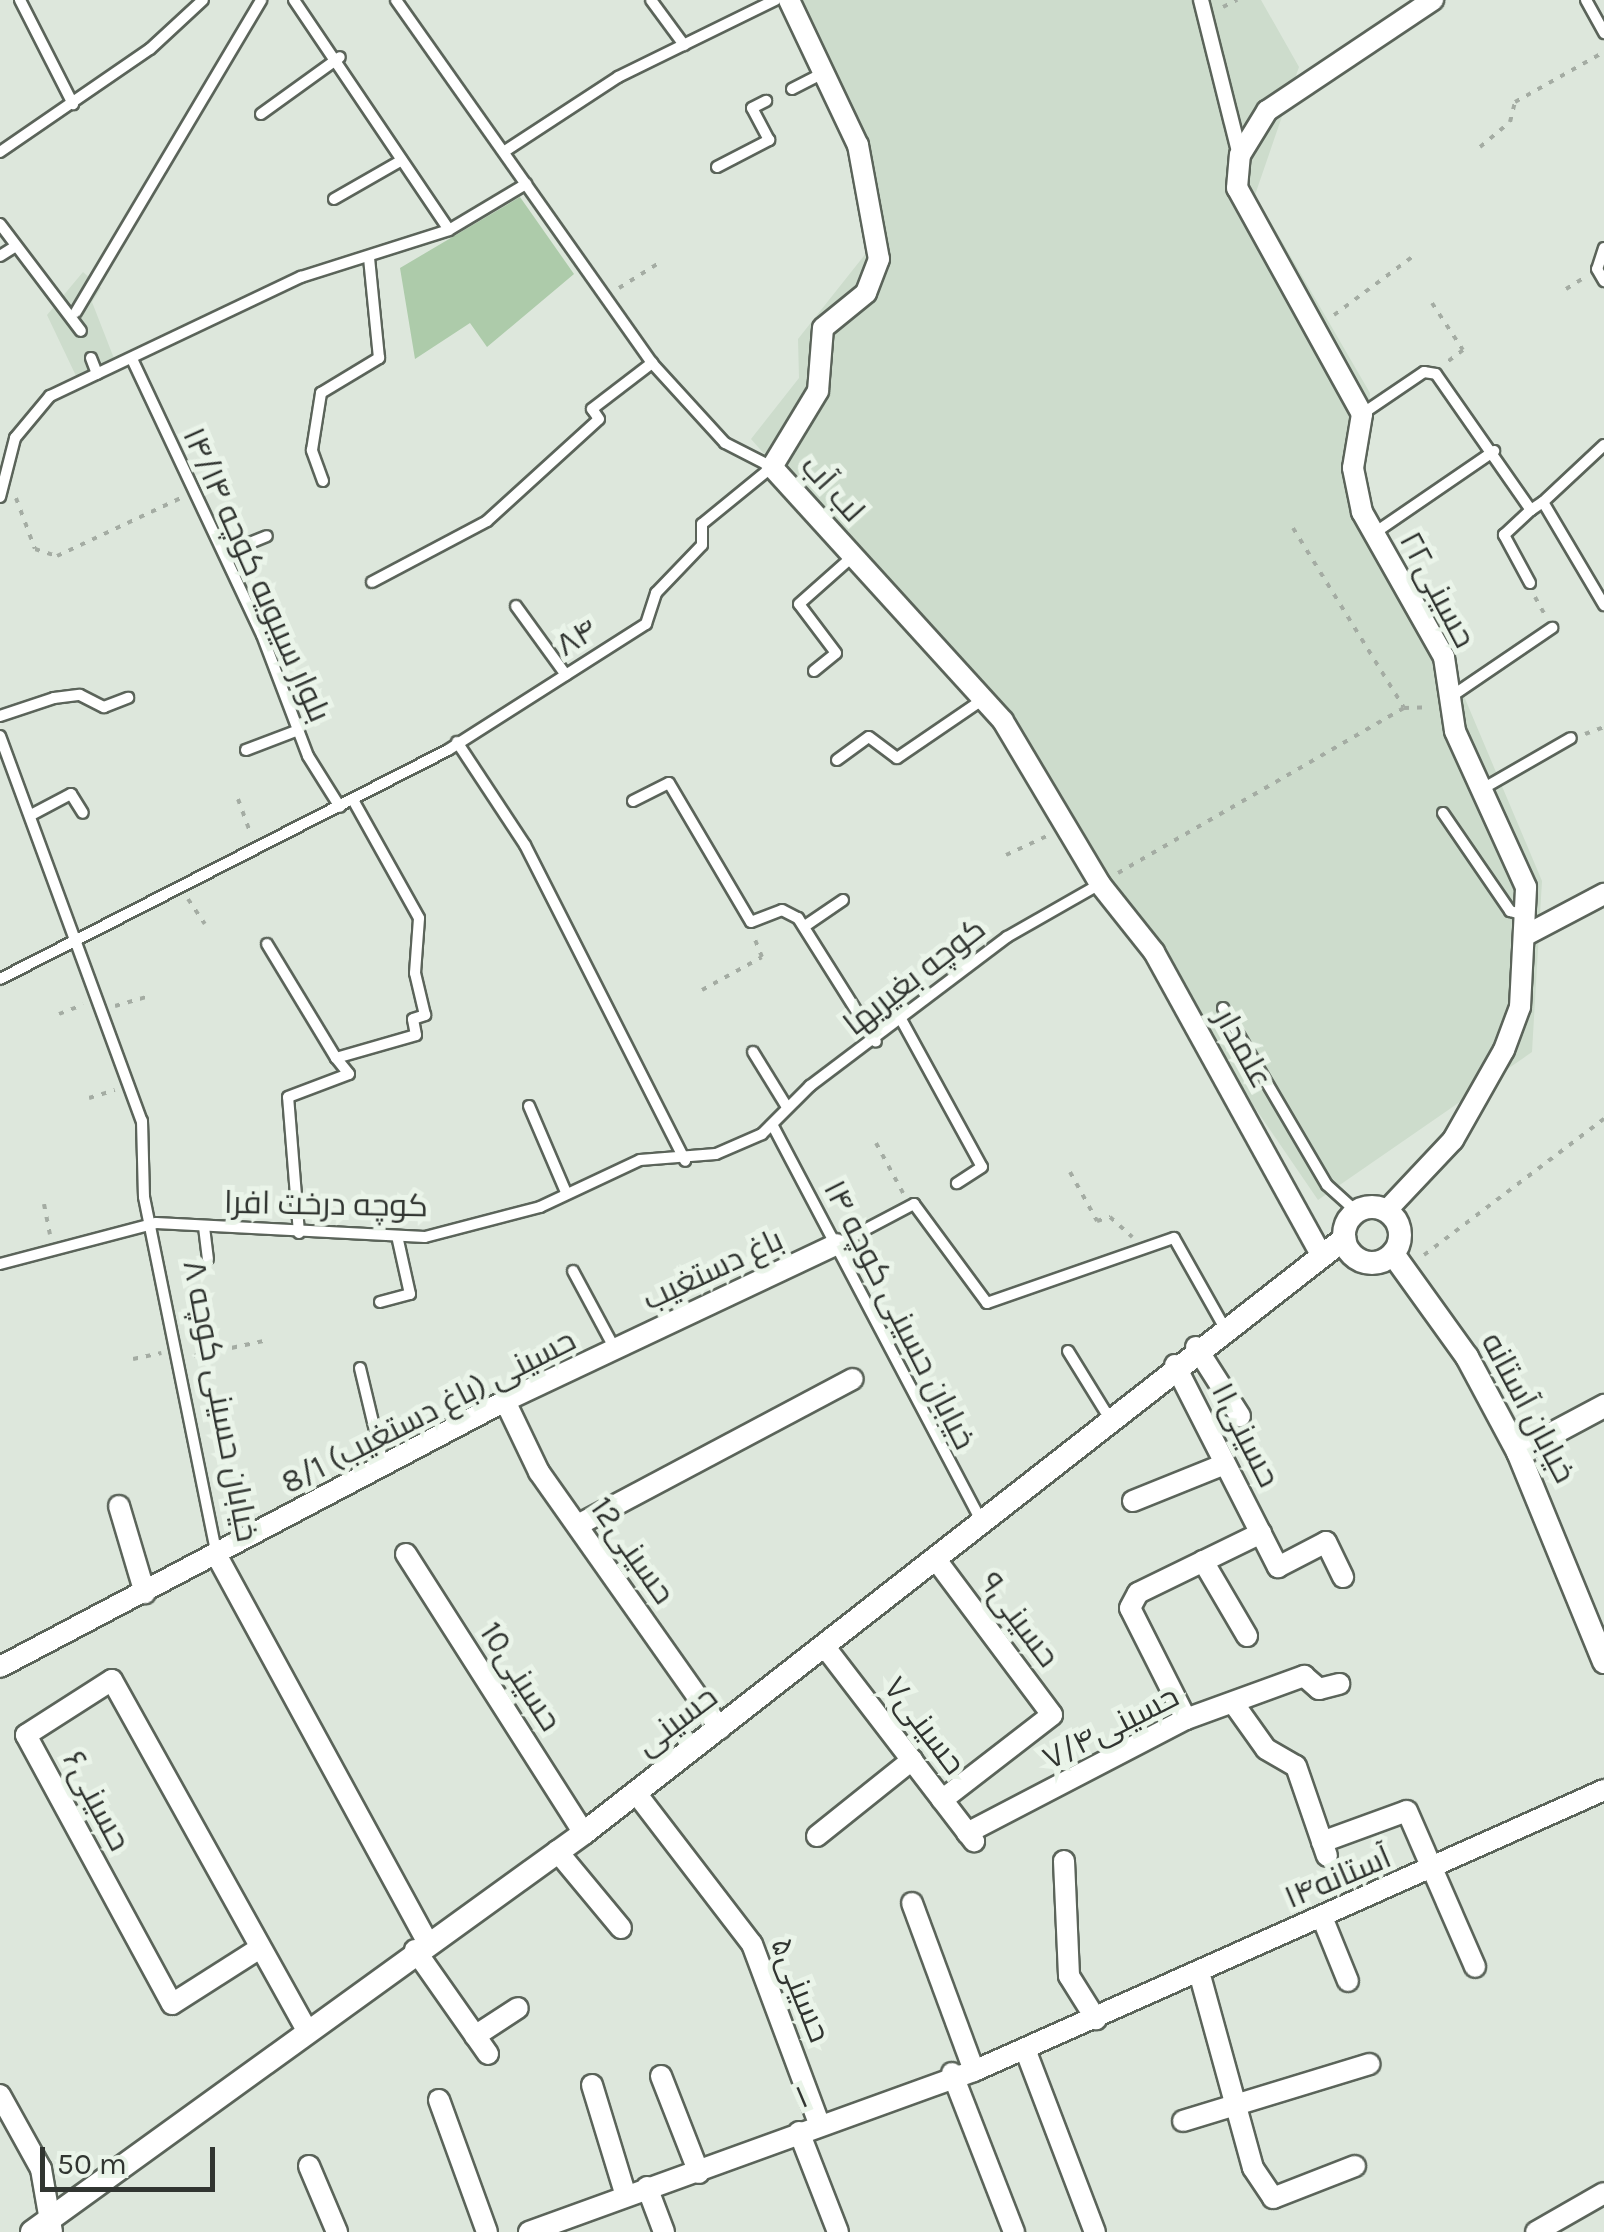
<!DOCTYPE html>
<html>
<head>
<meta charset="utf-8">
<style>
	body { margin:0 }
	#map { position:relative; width:1604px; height:2232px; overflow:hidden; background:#dde7dc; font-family:Karla,Cairo,sans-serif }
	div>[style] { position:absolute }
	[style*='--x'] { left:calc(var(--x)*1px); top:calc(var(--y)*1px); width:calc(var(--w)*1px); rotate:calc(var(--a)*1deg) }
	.built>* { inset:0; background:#cddccc }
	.green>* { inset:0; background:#adcbaa }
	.path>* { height:4px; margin-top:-2px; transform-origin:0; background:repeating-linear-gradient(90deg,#a4aca3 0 5px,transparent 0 13px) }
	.roads { filter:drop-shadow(2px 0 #5b645a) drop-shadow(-2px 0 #5b645a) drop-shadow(0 2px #5b645a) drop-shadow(0 -2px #5b645a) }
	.service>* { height:10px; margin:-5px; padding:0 5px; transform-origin:5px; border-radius:5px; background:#fff }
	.pedestrian>* { height:14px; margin:-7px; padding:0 7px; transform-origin:7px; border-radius:7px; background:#fff }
	.minor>* { height:20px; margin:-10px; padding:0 10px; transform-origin:10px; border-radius:10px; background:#fff }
	.tertiary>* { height:22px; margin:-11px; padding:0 11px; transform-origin:11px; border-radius:11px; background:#fff }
	.tertiary>.ring { margin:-11px; padding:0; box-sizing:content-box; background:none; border:22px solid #fff; border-radius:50% }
	span { translate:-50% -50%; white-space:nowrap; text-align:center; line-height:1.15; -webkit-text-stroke:10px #eaf4e9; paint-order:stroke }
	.street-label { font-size:32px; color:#313531 }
	.scale { position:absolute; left:40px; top:2147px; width:175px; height:45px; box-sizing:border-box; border:5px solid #313531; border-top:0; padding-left:12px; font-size:30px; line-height:35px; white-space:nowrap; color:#313531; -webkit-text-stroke:8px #eaf4e9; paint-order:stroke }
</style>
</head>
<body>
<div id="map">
	<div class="built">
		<i style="clip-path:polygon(784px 0,1261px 0,1299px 67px,1255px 195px,1370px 393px,1362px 489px,1447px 656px,1542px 881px,1532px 1052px,1318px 1200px,964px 682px,751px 439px,799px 378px,798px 339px,867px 252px,867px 197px)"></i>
		<i style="clip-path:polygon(83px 272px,101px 288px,92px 302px,115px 361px,77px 378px,47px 315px)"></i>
	</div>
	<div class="green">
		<i style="clip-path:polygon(520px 197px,574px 274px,487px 347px,470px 323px,415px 359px,400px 268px)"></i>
	</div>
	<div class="path">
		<i style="--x:1223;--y:7;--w:16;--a:-27"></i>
		<i style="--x:1480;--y:147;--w:39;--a:-40"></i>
		<i style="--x:1510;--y:122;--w:21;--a:-76"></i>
		<i style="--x:1515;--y:102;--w:102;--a:-29.3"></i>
		<i style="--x:619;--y:288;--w:51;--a:-32.1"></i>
		<i style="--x:1566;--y:289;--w:22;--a:-32"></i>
		<i style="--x:1432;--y:303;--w:56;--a:56.6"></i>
		<i style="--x:1463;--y:350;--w:21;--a:143"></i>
		<i style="--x:1334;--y:315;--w:102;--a:-36.6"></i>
		<i style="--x:16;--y:498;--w:54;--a:69.6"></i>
		<i style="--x:35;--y:549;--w:23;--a:18"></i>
		<i style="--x:57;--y:556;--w:137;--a:-25.1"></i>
		<i style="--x:1293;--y:528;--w:211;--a:58.3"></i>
		<i style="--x:1535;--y:597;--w:21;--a:61"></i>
		<i style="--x:1585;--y:734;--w:20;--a:-20"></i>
		<i style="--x:238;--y:799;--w:35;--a:70"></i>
		<i style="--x:1006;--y:855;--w:45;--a:-24.9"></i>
		<i style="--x:1118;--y:873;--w:330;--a:-30"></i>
		<i style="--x:1404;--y:708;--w:25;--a:-2"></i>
		<i style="--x:188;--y:899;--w:30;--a:56"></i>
		<i style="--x:702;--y:990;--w:68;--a:-28.8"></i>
		<i style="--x:762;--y:957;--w:22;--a:-112"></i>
		<i style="--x:115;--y:1006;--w:32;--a:-16"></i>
		<i style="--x:59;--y:1014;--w:26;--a:-21"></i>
		<i style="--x:89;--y:1098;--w:27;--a:-17"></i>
		<i style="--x:876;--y:1143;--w:57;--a:61.6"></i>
		<i style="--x:1070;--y:1172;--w:56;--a:61.1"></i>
		<i style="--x:1097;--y:1221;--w:14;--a:-17"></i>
		<i style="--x:1110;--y:1217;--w:30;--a:42"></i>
		<i style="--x:44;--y:1204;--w:31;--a:79"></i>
		<i style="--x:1424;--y:1255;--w:226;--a:-37.1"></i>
		<i style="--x:194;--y:1356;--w:76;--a:-12.2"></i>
		<i style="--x:133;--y:1359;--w:29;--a:-12"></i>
	</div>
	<div class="roads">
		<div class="service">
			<i style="--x:20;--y:0;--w:117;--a:63"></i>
			<i style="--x:294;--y:0;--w:277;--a:56"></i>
			<i style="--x:651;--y:0;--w:56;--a:53.7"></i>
			<i style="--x:1586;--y:0;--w:38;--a:61"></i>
			<i style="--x:792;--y:89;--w:34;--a:-27"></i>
			<i style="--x:261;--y:114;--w:97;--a:-35.8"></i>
			<i style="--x:505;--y:151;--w:135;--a:-33.2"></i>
			<i style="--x:618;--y:77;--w:175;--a:-26.1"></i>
			<i style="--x:0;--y:152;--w:182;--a:-34.5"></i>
			<i style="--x:150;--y:49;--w:72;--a:-42.8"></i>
			<i style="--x:717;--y:167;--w:59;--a:-27.4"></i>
			<i style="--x:769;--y:140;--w:36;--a:-118"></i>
			<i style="--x:752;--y:108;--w:16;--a:-27"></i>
			<i style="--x:334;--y:199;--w:78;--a:-29.8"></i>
			<i style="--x:0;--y:224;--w:134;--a:52.9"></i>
			<i style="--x:1604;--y:248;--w:22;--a:108"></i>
			<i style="--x:1597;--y:269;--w:14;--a:60"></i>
			<i style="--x:0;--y:256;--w:15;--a:-32"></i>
			<i style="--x:76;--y:312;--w:363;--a:-59.3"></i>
			<i style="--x:91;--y:358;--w:17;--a:69"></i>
			<i style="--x:132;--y:359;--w:305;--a:64.8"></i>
			<i style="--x:262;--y:635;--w:129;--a:69.2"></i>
			<i style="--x:308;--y:756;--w:60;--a:57.9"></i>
			<i style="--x:1362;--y:414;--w:75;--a:-34.1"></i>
			<i style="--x:1424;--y:372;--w:12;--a:9"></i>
			<i style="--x:1436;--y:374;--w:166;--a:55.1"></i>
			<i style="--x:1531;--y:510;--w:14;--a:-34"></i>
			<i style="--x:1604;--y:445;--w:83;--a:136.9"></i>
			<i style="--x:1543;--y:502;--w:120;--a:59.4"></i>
			<i style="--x:323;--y:481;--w:33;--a:-110"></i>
			<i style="--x:312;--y:450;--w:58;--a:-81"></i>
			<i style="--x:321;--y:393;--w:68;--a:-31.1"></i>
			<i style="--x:379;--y:358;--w:100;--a:-95.7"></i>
			<i style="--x:0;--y:497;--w:61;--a:-75.7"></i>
			<i style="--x:15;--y:438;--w:55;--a:-50.2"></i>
			<i style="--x:50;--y:396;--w:278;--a:-25.4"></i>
			<i style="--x:301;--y:277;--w:155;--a:-17.6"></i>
			<i style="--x:449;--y:230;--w:90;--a:-30.9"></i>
			<i style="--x:1373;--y:534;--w:147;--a:-34.4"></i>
			<i style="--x:225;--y:553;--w:45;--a:-22"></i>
			<i style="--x:372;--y:582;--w:130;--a:-27.9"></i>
			<i style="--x:487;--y:521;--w:151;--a:-42.3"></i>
			<i style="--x:599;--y:419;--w:12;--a:-125"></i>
			<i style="--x:592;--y:409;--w:76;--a:-37.5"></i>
			<i style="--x:1530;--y:583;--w:55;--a:-118.4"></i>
			<i style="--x:1504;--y:535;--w:37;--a:-43"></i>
			<i style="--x:516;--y:606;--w:85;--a:54.1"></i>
			<i style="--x:814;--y:671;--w:28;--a:-39"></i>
			<i style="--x:836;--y:653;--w:61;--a:-127.1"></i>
			<i style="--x:799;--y:604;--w:72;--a:-41.6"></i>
			<i style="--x:1449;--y:698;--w:125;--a:-34.2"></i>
			<i style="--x:0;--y:716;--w:57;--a:-18.4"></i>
			<i style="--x:54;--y:698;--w:26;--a:-7"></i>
			<i style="--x:80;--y:695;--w:27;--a:27"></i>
			<i style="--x:104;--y:707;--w:26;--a:-21"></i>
			<i style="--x:0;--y:736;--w:410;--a:69.8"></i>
			<i style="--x:142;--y:1121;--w:76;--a:88.5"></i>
			<i style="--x:144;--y:1197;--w:365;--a:78.5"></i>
			<i style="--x:457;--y:742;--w:123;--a:56.6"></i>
			<i style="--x:525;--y:845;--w:354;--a:63.1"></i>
			<i style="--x:246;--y:750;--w:53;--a:-20.8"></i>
			<i style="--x:837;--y:760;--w:39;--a:-36"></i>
			<i style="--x:869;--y:737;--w:35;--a:37"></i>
			<i style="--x:897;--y:758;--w:107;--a:-34.3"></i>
			<i style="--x:1484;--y:788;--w:100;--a:-29.9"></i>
			<i style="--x:633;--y:801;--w:40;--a:-26.6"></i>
			<i style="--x:669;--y:783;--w:161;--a:59.5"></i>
			<i style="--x:751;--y:922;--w:33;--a:-21"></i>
			<i style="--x:782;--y:910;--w:18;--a:27"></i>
			<i style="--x:798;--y:918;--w:146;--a:57.8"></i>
			<i style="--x:1443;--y:813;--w:119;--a:55.6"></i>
			<i style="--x:1510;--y:911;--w:16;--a:15"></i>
			<i style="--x:33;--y:814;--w:43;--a:-27.8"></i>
			<i style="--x:71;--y:794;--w:22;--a:58"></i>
			<i style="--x:805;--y:926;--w:46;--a:-34.4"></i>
			<i style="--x:267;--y:944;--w:133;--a:58.8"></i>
			<i style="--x:0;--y:979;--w:503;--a:-27.07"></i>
			<i style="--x:448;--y:750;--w:235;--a:-32.5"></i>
			<i style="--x:646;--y:624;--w:33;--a:-72"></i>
			<i style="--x:656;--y:593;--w:66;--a:-46.2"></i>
			<i style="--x:702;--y:545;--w:21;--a:-90"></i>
			<i style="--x:702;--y:524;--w:90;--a:-39.2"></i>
			<i style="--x:772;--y:467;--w:53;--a:-152.9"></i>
			<i style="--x:725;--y:443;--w:108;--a:-132.4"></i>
			<i style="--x:652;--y:363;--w:444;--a:-125.2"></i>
			<i style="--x:1223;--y:1008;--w:205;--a:59.6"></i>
			<i style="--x:1327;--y:1185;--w:39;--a:42"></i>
			<i style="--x:902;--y:1021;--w:166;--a:61.3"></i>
			<i style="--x:982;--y:1167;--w:30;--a:147"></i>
			<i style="--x:753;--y:1052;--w:65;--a:58.3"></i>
			<i style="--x:529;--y:1106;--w:91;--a:66.8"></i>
			<i style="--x:773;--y:1126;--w:449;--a:62.2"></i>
			<i style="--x:204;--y:1227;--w:32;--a:83"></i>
			<i style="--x:299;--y:1233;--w:136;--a:-94.6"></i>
			<i style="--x:288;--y:1097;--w:65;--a:-20.7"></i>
			<i style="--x:349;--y:1074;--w:21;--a:-129"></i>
			<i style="--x:336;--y:1058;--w:83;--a:-16"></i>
			<i style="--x:416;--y:1035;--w:16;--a:-101"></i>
			<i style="--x:413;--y:1019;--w:13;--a:-18"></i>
			<i style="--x:425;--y:1015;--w:43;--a:-103.4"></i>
			<i style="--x:415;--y:973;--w:55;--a:-85.8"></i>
			<i style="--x:419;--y:918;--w:135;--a:-119.2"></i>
			<i style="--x:838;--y:1244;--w:86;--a:-27.8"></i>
			<i style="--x:914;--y:1204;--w:123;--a:53.6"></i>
			<i style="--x:987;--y:1303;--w:198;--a:-19.2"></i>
			<i style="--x:1174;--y:1238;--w:100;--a:60.6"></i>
			<i style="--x:0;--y:1264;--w:161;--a:-14.7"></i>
			<i style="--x:156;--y:1223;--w:269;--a:3"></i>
			<i style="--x:425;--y:1237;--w:119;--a:-14.6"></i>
			<i style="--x:540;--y:1207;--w:110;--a:-25.2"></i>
			<i style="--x:640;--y:1160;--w:76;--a:-4.5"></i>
			<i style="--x:716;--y:1154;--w:50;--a:-23.5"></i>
			<i style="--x:762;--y:1134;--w:68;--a:-45"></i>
			<i style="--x:810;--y:1086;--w:247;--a:-37.1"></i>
			<i style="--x:1007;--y:937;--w:107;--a:-29.7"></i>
			<i style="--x:573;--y:1271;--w:89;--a:61.7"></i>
			<i style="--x:380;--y:1302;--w:31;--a:-15"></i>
			<i style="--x:410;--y:1294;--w:59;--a:-102.6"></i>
			<i style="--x:1068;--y:1351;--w:80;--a:58.3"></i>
			<i style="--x:360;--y:1368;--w:99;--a:76.5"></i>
		</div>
		<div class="pedestrian">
			<i style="--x:1201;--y:0;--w:160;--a:75.9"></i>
		</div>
		<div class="minor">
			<i style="--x:789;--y:0;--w:161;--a:64.6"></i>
			<i style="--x:858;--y:145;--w:116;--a:79.6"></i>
			<i style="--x:879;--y:259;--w:36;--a:111"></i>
			<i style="--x:866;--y:293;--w:55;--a:140.9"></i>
			<i style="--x:823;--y:328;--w:63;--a:94.5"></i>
			<i style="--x:818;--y:391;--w:89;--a:121.2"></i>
			<i style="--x:772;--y:467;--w:343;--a:47.7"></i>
			<i style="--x:1003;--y:721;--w:190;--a:59.2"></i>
			<i style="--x:1100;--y:884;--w:87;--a:51.5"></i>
			<i style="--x:1154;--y:952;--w:344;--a:61.1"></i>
			<i style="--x:1528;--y:934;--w:86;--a:-27.8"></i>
			<i style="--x:1387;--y:1210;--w:96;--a:-46.7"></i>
			<i style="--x:1453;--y:1140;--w:103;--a:-60.5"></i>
			<i style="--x:1504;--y:1050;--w:46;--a:-69.6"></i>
			<i style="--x:1520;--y:1007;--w:120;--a:-87.1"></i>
			<i style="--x:1526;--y:887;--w:171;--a:-114.5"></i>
			<i style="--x:1455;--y:731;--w:75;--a:-98.5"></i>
			<i style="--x:1444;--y:657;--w:167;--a:-119.5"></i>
			<i style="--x:1362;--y:512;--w:45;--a:-101.6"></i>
			<i style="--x:1353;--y:468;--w:55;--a:-80.5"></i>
			<i style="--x:1362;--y:414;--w:258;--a:-118.9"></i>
			<i style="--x:1237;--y:188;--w:33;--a:-85"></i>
			<i style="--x:1240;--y:155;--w:52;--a:-58.5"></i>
			<i style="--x:1267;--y:111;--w:200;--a:-33.8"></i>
			<i style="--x:1196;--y:1347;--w:82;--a:57.5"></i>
			<i style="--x:1175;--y:1365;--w:227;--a:63"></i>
			<i style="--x:1278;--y:1567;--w:54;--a:-27.5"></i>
			<i style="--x:1326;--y:1542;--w:39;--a:64"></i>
			<i style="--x:505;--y:1401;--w:79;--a:64.4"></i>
			<i style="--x:539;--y:1472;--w:314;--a:54.8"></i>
			<i style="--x:1133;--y:1501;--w:99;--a:-21.9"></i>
			<i style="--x:119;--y:1506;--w:91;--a:73.4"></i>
			<i style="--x:578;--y:1525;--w:311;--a:-28"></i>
			<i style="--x:406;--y:1554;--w:331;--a:57.5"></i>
			<i style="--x:217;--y:1556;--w:439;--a:61.4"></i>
			<i style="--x:937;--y:1561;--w:192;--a:53.2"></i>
			<i style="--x:1052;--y:1715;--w:139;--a:142.3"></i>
			<i style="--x:1203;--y:1561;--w:87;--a:59.6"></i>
			<i style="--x:825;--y:1647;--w:245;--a:52.5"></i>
			<i style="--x:0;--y:1667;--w:571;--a:-27.78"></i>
			<i style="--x:505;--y:1401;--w:367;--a:-25.3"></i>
			<i style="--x:1234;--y:1704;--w:55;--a:54.6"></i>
			<i style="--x:1266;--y:1749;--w:34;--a:30"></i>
			<i style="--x:1296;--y:1766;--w:95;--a:71"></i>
			<i style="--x:1186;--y:1719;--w:124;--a:-116.8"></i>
			<i style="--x:1130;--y:1608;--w:17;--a:-62"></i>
			<i style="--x:1138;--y:1593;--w:137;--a:-26"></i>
			<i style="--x:636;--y:1793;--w:190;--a:52.5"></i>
			<i style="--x:752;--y:1944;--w:191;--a:69.5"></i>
			<i style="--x:967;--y:1833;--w:247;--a:-27.5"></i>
			<i style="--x:1186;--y:1719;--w:126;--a:-20"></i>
			<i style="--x:1304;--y:1676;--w:20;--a:41"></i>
			<i style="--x:1319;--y:1689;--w:21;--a:-14"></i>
			<i style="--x:817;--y:1836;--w:122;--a:-38.7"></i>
			<i style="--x:1322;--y:1842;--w:90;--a:-20"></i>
			<i style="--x:1407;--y:1811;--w:170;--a:66.4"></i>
			<i style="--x:557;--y:1851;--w:100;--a:50.3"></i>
			<i style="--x:1064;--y:1861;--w:115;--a:87.5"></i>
			<i style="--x:1069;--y:1976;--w:51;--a:57.9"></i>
			<i style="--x:912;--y:1903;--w:179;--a:69.7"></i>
			<i style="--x:1322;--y:1917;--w:69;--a:67.9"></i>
			<i style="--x:260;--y:1948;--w:104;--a:147.5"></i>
			<i style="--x:172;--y:2004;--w:306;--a:-118.5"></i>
			<i style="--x:26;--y:1735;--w:102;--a:-32.6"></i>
			<i style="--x:112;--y:1680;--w:403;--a:60.9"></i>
			<i style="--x:415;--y:1950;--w:127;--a:54.9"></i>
			<i style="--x:1199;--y:1972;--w:203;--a:74.6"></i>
			<i style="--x:1253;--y:2168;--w:36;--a:56"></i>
			<i style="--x:1273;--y:2198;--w:88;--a:-21.3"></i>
			<i style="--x:475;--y:2036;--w:51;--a:-33.1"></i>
			<i style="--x:1025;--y:2049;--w:196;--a:69.1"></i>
			<i style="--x:952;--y:2073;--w:171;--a:68.7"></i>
			<i style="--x:661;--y:2076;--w:104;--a:68.6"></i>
			<i style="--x:592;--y:2085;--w:116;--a:73"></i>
			<i style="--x:0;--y:2095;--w:85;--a:61"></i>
			<i style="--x:41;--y:2169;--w:64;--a:80.1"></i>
			<i style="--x:439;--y:2100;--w:140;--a:70"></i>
			<i style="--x:1183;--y:2121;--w:195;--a:-17"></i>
			<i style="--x:799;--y:2132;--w:107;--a:68.7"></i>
			<i style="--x:309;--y:2166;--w:72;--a:67"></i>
			<i style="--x:647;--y:2187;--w:48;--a:69.3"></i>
			<i style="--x:529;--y:2232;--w:473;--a:-19.9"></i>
			<i style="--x:974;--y:2071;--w:690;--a:-24.04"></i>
			<i style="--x:1536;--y:2232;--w:78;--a:-29.8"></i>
		</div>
		<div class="tertiary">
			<i class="ring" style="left:1344px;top:1207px;width:34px;height:34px"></i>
			<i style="--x:1393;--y:1254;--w:127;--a:54.3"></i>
			<i style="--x:1467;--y:1357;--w:108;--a:61.8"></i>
			<i style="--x:1518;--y:1452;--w:227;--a:67.7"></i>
			<i style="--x:1518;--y:1452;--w:98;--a:-28.1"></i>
			<i style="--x:32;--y:2232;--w:681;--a:-35.86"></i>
			<i style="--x:584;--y:1833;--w:965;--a:-38.01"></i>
		</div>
	</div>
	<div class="street-label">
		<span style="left:832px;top:489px;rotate:48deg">لب آب</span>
		<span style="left:256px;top:575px;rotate:66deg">بلوار سیبویه کوچه ۱۴/۱۴</span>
		<span style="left:1437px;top:590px;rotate:62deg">حسینی۲۲</span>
		<span style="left:577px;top:638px;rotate:-32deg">۸۴</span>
		<span style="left:915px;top:977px;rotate:-38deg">کوچه بغیریها</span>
		<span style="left:1243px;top:1049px;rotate:61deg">علمدار</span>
		<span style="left:326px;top:1205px;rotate:1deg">کوچه درخت افرا</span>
		<span style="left:713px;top:1270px;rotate:-25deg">باغ دستغیب</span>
		<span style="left:899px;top:1315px;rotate:63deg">خیابان حسینی کوچه ۱۴</span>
		<span style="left:220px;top:1401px;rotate:79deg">خیابان حسینی کوچه ۸</span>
		<span style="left:1528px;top:1408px;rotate:62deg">خیابان آستانه</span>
		<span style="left:429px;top:1412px;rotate:-27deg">8/1 حسینی (باغ دستغیب)</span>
		<span style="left:1245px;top:1435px;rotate:63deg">حسینی۱۱</span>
		<span style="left:632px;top:1551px;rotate:55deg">حسینی12</span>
		<span style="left:1019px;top:1620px;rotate:53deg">حسینی۹</span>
		<span style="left:520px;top:1677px;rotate:57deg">حسینی10</span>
		<span style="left:677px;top:1721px;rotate:-37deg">حسینی</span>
		<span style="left:924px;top:1726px;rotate:53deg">حسینی۷</span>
		<span style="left:1111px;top:1728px;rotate:-27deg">حسینی۷/۴</span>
		<span style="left:96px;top:1801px;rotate:62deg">حسینی۶</span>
		<span style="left:1338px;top:1878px;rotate:-23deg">آستانه۱۴</span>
		<span style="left:800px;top:1990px;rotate:68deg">حسینی۵</span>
		<span style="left:802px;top:2098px;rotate:-23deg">۱</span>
	</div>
	<div class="scale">50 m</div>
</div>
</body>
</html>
